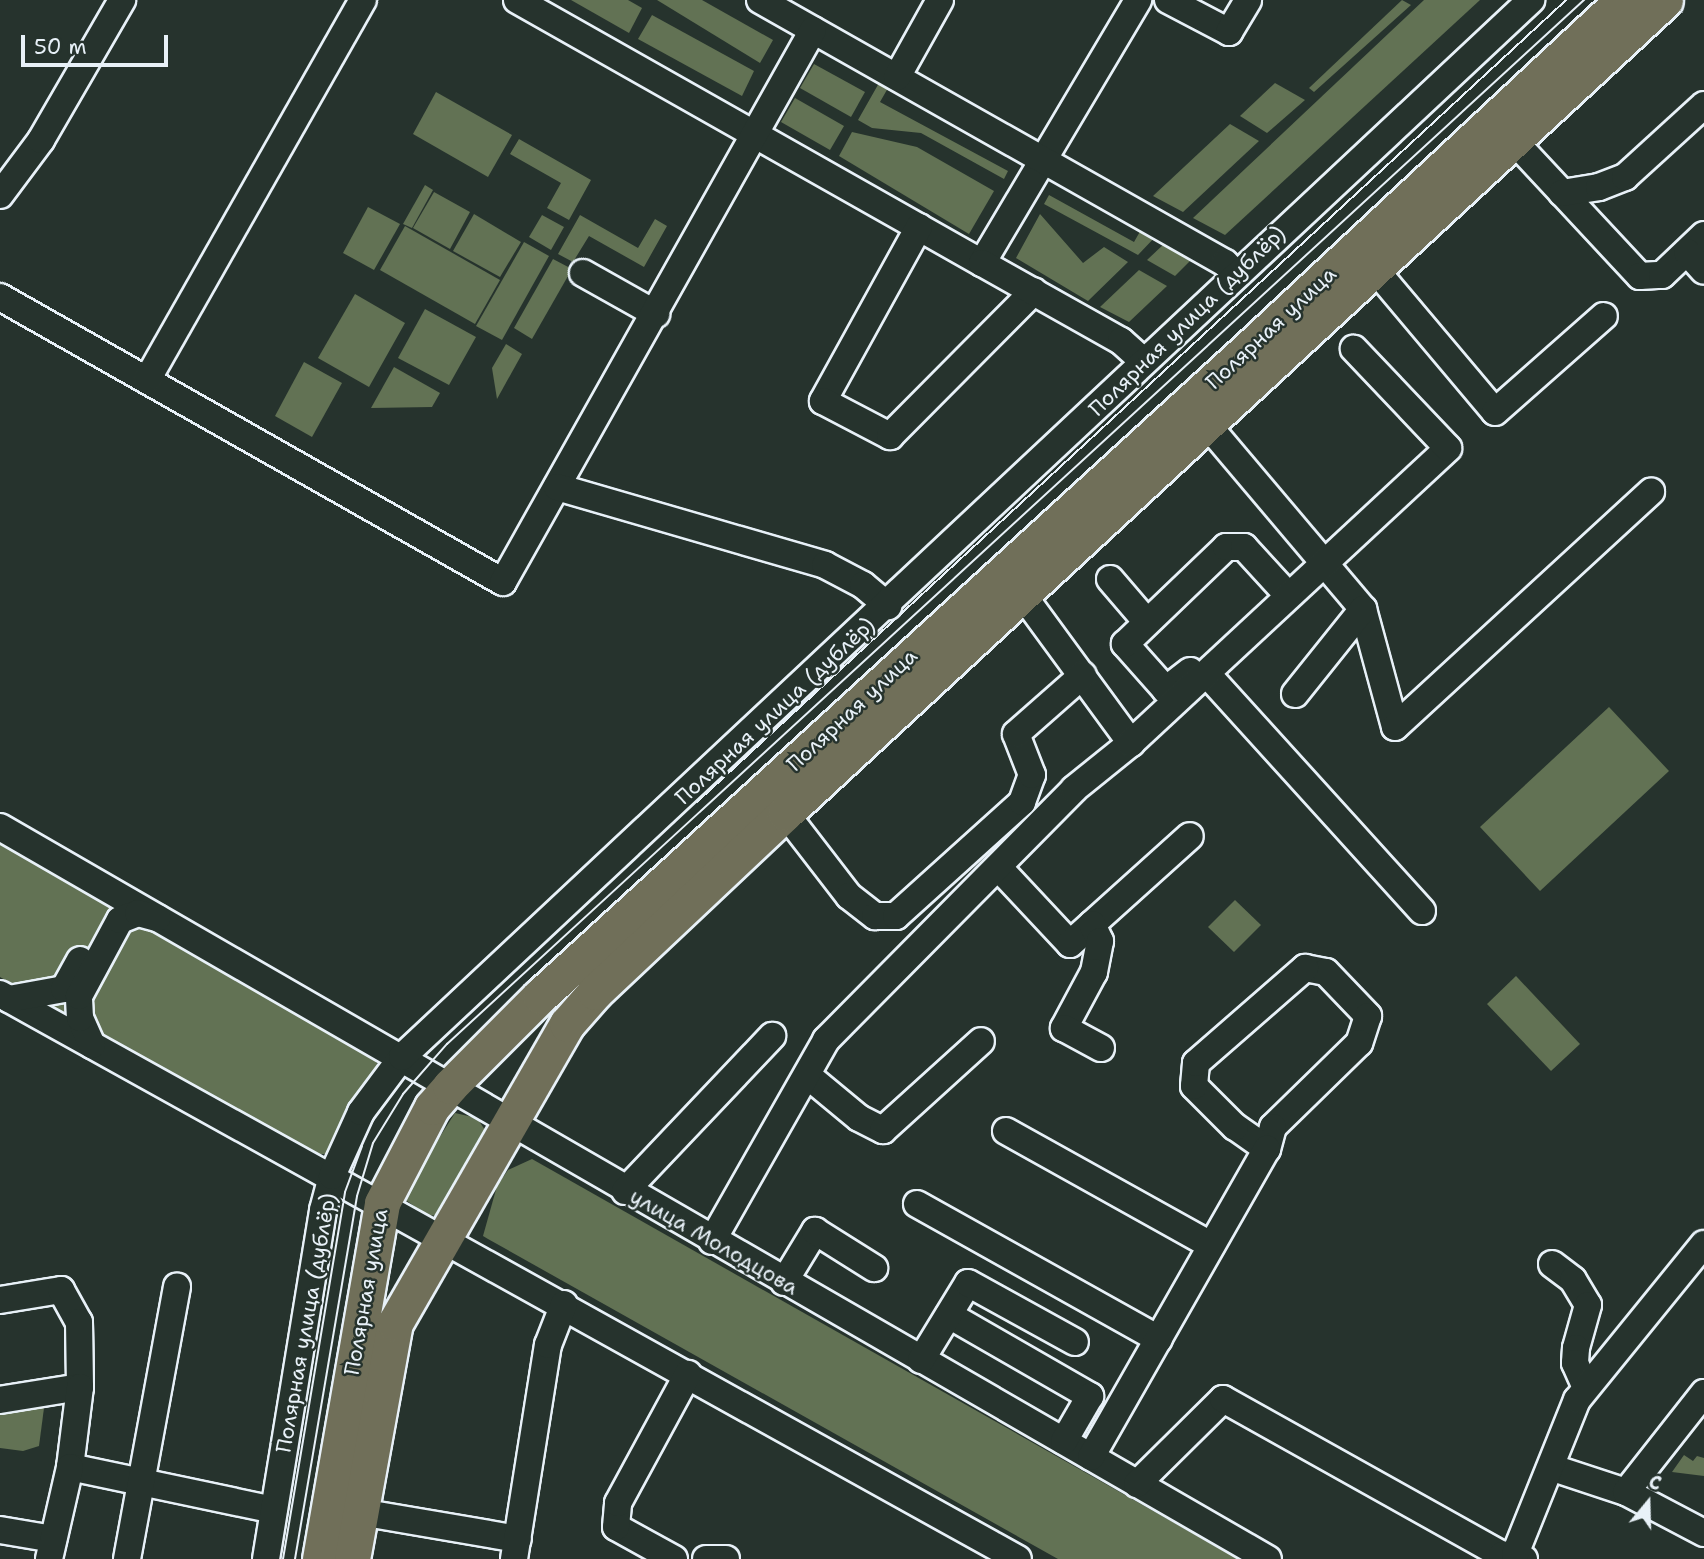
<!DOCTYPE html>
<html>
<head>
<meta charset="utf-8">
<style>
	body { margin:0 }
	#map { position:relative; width:1704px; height:1559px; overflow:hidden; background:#26332d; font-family:"Shantell Sans",sans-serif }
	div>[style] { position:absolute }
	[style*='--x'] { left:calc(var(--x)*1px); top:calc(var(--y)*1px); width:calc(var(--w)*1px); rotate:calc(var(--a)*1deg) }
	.green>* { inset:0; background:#627254 }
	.roads { filter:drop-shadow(2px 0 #e8f1f8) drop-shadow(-2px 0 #e8f1f8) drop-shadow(0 2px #e8f1f8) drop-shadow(0 -2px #e8f1f8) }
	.minor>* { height:26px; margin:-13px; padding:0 13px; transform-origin:13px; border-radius:13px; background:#26332d }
	.major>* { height:35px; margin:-17.5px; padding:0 17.5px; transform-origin:17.5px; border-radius:17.5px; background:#706f59 }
	.tram>* { height:2px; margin:-1px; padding:0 1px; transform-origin:1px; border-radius:1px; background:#e8f1f8 }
	span { translate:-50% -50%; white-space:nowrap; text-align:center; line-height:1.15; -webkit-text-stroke:5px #26332d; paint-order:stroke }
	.street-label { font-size:21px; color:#e8f1f8 }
	.north { position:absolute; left:1613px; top:1468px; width:70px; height:70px; -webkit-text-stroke:5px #26332d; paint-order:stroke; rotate:19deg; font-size:19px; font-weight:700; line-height:28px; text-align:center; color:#e8f1f8 }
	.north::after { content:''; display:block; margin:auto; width:24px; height:32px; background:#e8f1f8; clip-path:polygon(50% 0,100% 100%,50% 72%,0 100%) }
	.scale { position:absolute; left:21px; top:35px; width:147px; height:32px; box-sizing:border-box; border:4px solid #e8f1f8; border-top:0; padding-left:9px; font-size:21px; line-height:24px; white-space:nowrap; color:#e8f1f8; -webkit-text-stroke:5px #26332d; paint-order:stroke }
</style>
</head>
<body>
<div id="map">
	<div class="green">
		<i style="clip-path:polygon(571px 0,628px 0,642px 8px,629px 33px)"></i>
		<i style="clip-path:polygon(657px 0,702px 0,773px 40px,760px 63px)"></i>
		<i style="clip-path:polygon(1402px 0,1411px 5px,1314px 92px,1309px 88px)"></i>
		<i style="clip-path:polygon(1424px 0,1480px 0,1225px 235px,1193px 218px)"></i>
		<i style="clip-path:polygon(652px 15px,754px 71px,742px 96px,638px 39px)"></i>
		<i style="clip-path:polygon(814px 64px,865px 92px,851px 117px,800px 88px)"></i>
		<i style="clip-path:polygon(879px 83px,888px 88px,880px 102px,1008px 171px,1004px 179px,921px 133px,872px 128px,858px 120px)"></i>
		<i style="clip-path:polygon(1275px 83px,1305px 100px,1267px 133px,1240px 116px)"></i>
		<i style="clip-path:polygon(436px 92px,512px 135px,488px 177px,413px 134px)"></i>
		<i style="clip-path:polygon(795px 98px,844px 126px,830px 150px,781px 122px)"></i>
		<i style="clip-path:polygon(1230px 124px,1259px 141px,1183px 212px,1153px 196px)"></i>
		<i style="clip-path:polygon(852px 132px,917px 147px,994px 191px,969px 234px,839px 156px)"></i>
		<i style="clip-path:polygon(519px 139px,591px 180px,569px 220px,547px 208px,561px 183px,510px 154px)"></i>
		<i style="clip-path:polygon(425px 185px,433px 190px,412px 228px,403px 224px)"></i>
		<i style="clip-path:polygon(434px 192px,470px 212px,450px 249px,413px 228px)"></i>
		<i style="clip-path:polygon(1049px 195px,1134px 242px,1142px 228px,1156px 236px,1138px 255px,1044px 204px)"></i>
		<i style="clip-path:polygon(368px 207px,400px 224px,374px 270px,343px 253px)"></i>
		<i style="clip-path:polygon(474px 214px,521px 242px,500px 277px,453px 251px)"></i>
		<i style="clip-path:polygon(1040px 214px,1083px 263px,1104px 247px,1128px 262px,1088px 301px,1016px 258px)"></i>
		<i style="clip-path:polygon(542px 215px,564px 227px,551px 250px,529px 237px)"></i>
		<i style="clip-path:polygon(580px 215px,638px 248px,655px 219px,667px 226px,644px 267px,589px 236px,573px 262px,558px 254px)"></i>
		<i style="clip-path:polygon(405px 226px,500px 280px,475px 324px,380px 270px)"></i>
		<i style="clip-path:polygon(524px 242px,549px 256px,502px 340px,476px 326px)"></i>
		<i style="clip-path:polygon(1165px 243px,1193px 258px,1175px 276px,1147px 260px)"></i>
		<i style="clip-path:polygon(553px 259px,572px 269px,532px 339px,514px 328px)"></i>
		<i style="clip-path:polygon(1139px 270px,1167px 286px,1129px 322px,1100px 307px)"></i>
		<i style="clip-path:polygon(355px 294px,405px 323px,369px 387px,318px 358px)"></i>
		<i style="clip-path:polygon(425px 309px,476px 337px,449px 385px,398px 358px)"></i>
		<i style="clip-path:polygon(506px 344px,522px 354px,497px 399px,492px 368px)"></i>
		<i style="clip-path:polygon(304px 362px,342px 383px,312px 437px,275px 416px)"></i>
		<i style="clip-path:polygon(394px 367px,440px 393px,432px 407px,371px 408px)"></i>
		<i style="clip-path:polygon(1609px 707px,1669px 771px,1540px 891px,1480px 827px)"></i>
		<i style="clip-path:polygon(0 844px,376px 1061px,378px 1067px,328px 1154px,315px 1154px,0 977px)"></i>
		<i style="clip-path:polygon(1235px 900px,1261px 925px,1234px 952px,1208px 927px)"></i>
		<i style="clip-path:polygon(1516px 976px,1580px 1044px,1551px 1071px,1487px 1004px)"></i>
		<i style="clip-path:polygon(455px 1113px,477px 1118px,487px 1133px,441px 1216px,427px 1215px,407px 1201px,406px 1190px)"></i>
		<i style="clip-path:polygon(532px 1159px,1238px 1559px,1058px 1559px,488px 1239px,483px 1236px,497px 1186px,508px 1170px)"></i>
		<i style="clip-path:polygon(34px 1406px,44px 1408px,39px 1446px,23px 1451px,0 1448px,0 1412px)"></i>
		<i style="clip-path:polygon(1684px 1455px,1693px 1461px,1697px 1456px,1704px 1458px,1704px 1476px,1672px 1472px)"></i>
	</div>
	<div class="roads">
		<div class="minor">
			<i style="--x:517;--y:0;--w:534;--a:29.49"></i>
			<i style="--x:982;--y:263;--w:306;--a:-59.3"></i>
			<i style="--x:760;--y:0;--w:534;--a:29.49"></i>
			<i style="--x:1225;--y:263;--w:16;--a:45"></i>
			<i style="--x:1168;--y:0;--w:69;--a:27.7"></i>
			<i style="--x:1229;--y:32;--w:37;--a:-59"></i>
			<i style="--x:897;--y:77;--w:88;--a:-60.8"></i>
			<i style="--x:1513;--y:140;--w:186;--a:47"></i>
			<i style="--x:1640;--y:276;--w:22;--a:-3"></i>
			<i style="--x:1662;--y:275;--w:58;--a:-43.6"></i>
			<i style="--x:1562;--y:193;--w:37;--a:-9"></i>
			<i style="--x:1599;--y:187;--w:28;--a:-21"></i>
			<i style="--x:1625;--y:177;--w:107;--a:-42.3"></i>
			<i style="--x:0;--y:195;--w:69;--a:-53.3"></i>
			<i style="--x:41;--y:140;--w:162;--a:-59.9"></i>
			<i style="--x:919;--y:227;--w:199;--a:118.9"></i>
			<i style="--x:823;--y:401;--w:76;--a:27.6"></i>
			<i style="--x:890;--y:436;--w:204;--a:-45.2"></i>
			<i style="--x:1687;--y:252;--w:25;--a:48"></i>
			<i style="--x:982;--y:263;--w:159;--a:29.3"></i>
			<i style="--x:1121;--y:341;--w:31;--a:42"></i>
			<i style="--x:1373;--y:267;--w:189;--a:49.9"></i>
			<i style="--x:1495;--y:412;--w:145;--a:-41.4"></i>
			<i style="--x:583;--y:273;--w:84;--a:29.3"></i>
			<i style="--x:0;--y:297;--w:578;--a:29.54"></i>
			<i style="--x:503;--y:582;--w:633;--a:-60.68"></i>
			<i style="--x:147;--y:380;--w:437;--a:-60.4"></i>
			<i style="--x:1205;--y:422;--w:245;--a:49.8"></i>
			<i style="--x:1363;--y:609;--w:122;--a:74.8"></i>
			<i style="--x:1395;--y:727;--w:348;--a:-42.6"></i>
			<i style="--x:557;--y:487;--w:279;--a:16.2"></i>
			<i style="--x:825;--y:565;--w:43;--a:27.8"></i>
			<i style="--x:863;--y:585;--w:33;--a:40"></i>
			<i style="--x:1110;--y:579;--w:55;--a:49.4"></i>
			<i style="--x:1022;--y:594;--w:185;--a:53.8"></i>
			<i style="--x:1190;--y:671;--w:31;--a:142"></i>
			<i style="--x:1166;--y:690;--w:62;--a:-131.7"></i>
			<i style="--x:1125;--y:644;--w:140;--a:-43.8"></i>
			<i style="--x:1226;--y:547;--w:18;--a:0"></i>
			<i style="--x:1244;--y:547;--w:65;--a:47.5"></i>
			<i style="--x:1207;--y:674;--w:320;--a:47.8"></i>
			<i style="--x:1295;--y:694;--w:109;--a:-51.3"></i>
			<i style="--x:785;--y:813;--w:105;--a:52.4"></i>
			<i style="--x:849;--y:896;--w:33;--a:38"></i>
			<i style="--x:875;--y:916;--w:21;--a:0"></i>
			<i style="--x:896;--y:916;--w:170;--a:-42.1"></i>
			<i style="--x:1022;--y:802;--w:29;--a:-70"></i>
			<i style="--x:1032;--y:775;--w:44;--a:-111.3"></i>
			<i style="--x:1016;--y:734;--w:89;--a:-41.4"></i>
			<i style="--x:0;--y:827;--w:1464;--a:30"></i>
			<i style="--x:998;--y:867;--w:105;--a:46.9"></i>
			<i style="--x:1070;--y:944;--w:161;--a:-42"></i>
			<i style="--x:1092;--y:924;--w:19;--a:65"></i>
			<i style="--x:1100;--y:941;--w:32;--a:101"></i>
			<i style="--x:1094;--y:972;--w:64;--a:118.2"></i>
			<i style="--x:1064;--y:1028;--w:42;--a:28.4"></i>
			<i style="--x:1305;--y:968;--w:21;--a:11"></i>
			<i style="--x:1326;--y:972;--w:61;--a:46.3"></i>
			<i style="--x:1368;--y:1016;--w:28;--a:108"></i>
			<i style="--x:1359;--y:1043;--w:120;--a:135.7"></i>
			<i style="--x:1273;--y:1127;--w:23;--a:105"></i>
			<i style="--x:1267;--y:1149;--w:39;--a:-145"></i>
			<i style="--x:1235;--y:1127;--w:58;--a:-135"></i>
			<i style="--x:1194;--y:1086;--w:23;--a:-85"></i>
			<i style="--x:1196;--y:1063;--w:145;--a:-41.1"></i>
			<i style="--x:0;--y:994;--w:1164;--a:29.03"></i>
			<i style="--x:9;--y:999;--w:56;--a:-10.3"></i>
			<i style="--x:64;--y:989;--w:33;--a:-61"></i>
			<i style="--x:92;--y:1045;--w:30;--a:-114"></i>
			<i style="--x:80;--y:1018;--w:22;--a:-93"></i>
			<i style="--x:79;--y:996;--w:86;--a:-61.7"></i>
			<i style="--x:120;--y:920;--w:19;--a:-21"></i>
			<i style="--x:138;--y:913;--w:20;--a:15"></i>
			<i style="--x:807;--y:1075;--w:67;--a:39.6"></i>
			<i style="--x:859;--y:1118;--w:27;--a:27"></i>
			<i style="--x:883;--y:1130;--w:132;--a:-42.2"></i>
			<i style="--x:1006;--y:1131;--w:235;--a:29.1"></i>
			<i style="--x:625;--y:1191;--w:214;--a:-46.5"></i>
			<i style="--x:917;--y:1204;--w:277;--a:29.2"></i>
			<i style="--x:712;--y:1241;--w:231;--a:-60.4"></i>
			<i style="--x:826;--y:1040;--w:353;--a:-45.3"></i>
			<i style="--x:1074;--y:789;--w:73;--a:-38.9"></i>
			<i style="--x:1131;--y:743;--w:433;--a:-42.9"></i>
			<i style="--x:1448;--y:448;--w:137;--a:-133.5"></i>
			<i style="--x:1552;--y:1264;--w:26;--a:37"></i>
			<i style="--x:1573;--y:1280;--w:29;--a:59"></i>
			<i style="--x:1588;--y:1305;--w:45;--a:105.6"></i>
			<i style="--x:1576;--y:1348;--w:15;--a:94"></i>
			<i style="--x:1575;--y:1363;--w:27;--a:66"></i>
			<i style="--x:784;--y:1282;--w:60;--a:-58.7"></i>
			<i style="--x:815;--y:1231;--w:70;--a:32.1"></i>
			<i style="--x:0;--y:1300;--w:62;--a:-9.3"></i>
			<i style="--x:61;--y:1290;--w:37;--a:61"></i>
			<i style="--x:79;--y:1322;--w:65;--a:89.1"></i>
			<i style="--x:80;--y:1387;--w:81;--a:170.8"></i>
			<i style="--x:949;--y:1315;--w:163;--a:29.9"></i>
			<i style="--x:1090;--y:1396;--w:52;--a:120"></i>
			<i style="--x:921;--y:1360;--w:90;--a:-58.6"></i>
			<i style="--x:968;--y:1283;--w:122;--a:28.9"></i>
			<i style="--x:80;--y:1387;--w:81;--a:97.1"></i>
			<i style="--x:70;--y:1467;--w:208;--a:11.9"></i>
			<i style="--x:1091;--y:1457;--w:355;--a:-60.3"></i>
			<i style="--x:1553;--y:1468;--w:77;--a:18.2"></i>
			<i style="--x:1626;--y:1492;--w:88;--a:27.7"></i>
			<i style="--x:1137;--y:1484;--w:121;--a:-44.7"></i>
			<i style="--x:1223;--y:1399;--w:320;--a:29.2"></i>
			<i style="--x:1502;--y:1555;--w:13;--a:-4"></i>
			<i style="--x:1626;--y:1492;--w:126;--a:-51.8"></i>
			<i style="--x:360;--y:1512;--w:160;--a:9.7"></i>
			<i style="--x:0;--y:1530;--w:54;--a:9.6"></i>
			<i style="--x:49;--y:1559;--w:94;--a:-77.1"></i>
			<i style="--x:127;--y:1559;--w:277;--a:-79.6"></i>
			<i style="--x:266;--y:1559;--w:354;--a:-80.7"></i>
			<i style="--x:323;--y:1210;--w:35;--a:-75"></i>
			<i style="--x:332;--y:1176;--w:70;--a:-65.6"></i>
			<i style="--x:361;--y:1112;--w:69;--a:-53.3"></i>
			<i style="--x:402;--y:1057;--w:1547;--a:-43.11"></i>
			<i style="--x:514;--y:1559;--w:217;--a:-81"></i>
			<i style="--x:548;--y:1345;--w:44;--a:-68.7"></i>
			<i style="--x:674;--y:1559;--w:66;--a:-151.1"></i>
			<i style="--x:616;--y:1527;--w:24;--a:-85"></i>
			<i style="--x:618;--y:1503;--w:147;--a:-61.5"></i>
			<i style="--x:706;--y:1559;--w:20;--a:0"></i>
			<i style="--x:1524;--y:1559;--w:10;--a:-151"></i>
			<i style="--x:1515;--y:1554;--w:166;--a:-68.1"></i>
			<i style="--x:1577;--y:1400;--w:201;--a:-50.9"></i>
		</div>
		<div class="major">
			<i style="--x:320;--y:1559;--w:361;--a:-80.1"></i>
			<i style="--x:382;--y:1203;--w:108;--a:-62.5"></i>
			<i style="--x:432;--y:1107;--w:28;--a:-49"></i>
			<i style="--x:450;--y:1086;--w:127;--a:-45"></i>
			<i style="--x:540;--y:996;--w:953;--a:-42.41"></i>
			<i style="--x:1244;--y:353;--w:518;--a:-42.97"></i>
			<i style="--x:352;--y:1559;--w:240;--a:-79.7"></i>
			<i style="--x:395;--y:1323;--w:345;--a:-60.1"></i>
			<i style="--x:567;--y:1024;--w:43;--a:-48.8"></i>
			<i style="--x:595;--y:992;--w:261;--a:-43.3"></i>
			<i style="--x:785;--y:813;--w:1198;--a:-42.73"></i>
		</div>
	</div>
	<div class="tram">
		<i style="--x:697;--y:802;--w:1183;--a:-42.7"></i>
		<i style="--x:283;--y:1559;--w:372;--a:-80.4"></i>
		<i style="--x:345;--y:1192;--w:49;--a:-69.7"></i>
		<i style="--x:295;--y:1559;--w:368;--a:-80.3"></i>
		<i style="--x:357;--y:1196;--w:55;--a:-73.2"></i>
		<i style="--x:373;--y:1143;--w:57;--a:-58.5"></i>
		<i style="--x:403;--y:1094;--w:67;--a:-48.7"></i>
		<i style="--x:447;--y:1044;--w:1544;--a:-42.56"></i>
	</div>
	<div class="street-label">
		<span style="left:1187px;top:321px;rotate:-44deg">Полярная улица (дублёр)</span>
		<span style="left:1271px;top:328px;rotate:-43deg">Полярная улица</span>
		<span style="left:852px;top:710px;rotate:-43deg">Полярная улица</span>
		<span style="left:775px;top:711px;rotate:-43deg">Полярная улица (дублёр)</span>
		<span style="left:714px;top:1242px;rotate:30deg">улица Молодцова</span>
		<span style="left:366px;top:1292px;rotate:-80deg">Полярная улица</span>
		<span style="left:306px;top:1323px;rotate:-80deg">Полярная улица (дублёр)</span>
	</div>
	<div class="north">С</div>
	<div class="scale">50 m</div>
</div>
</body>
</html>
